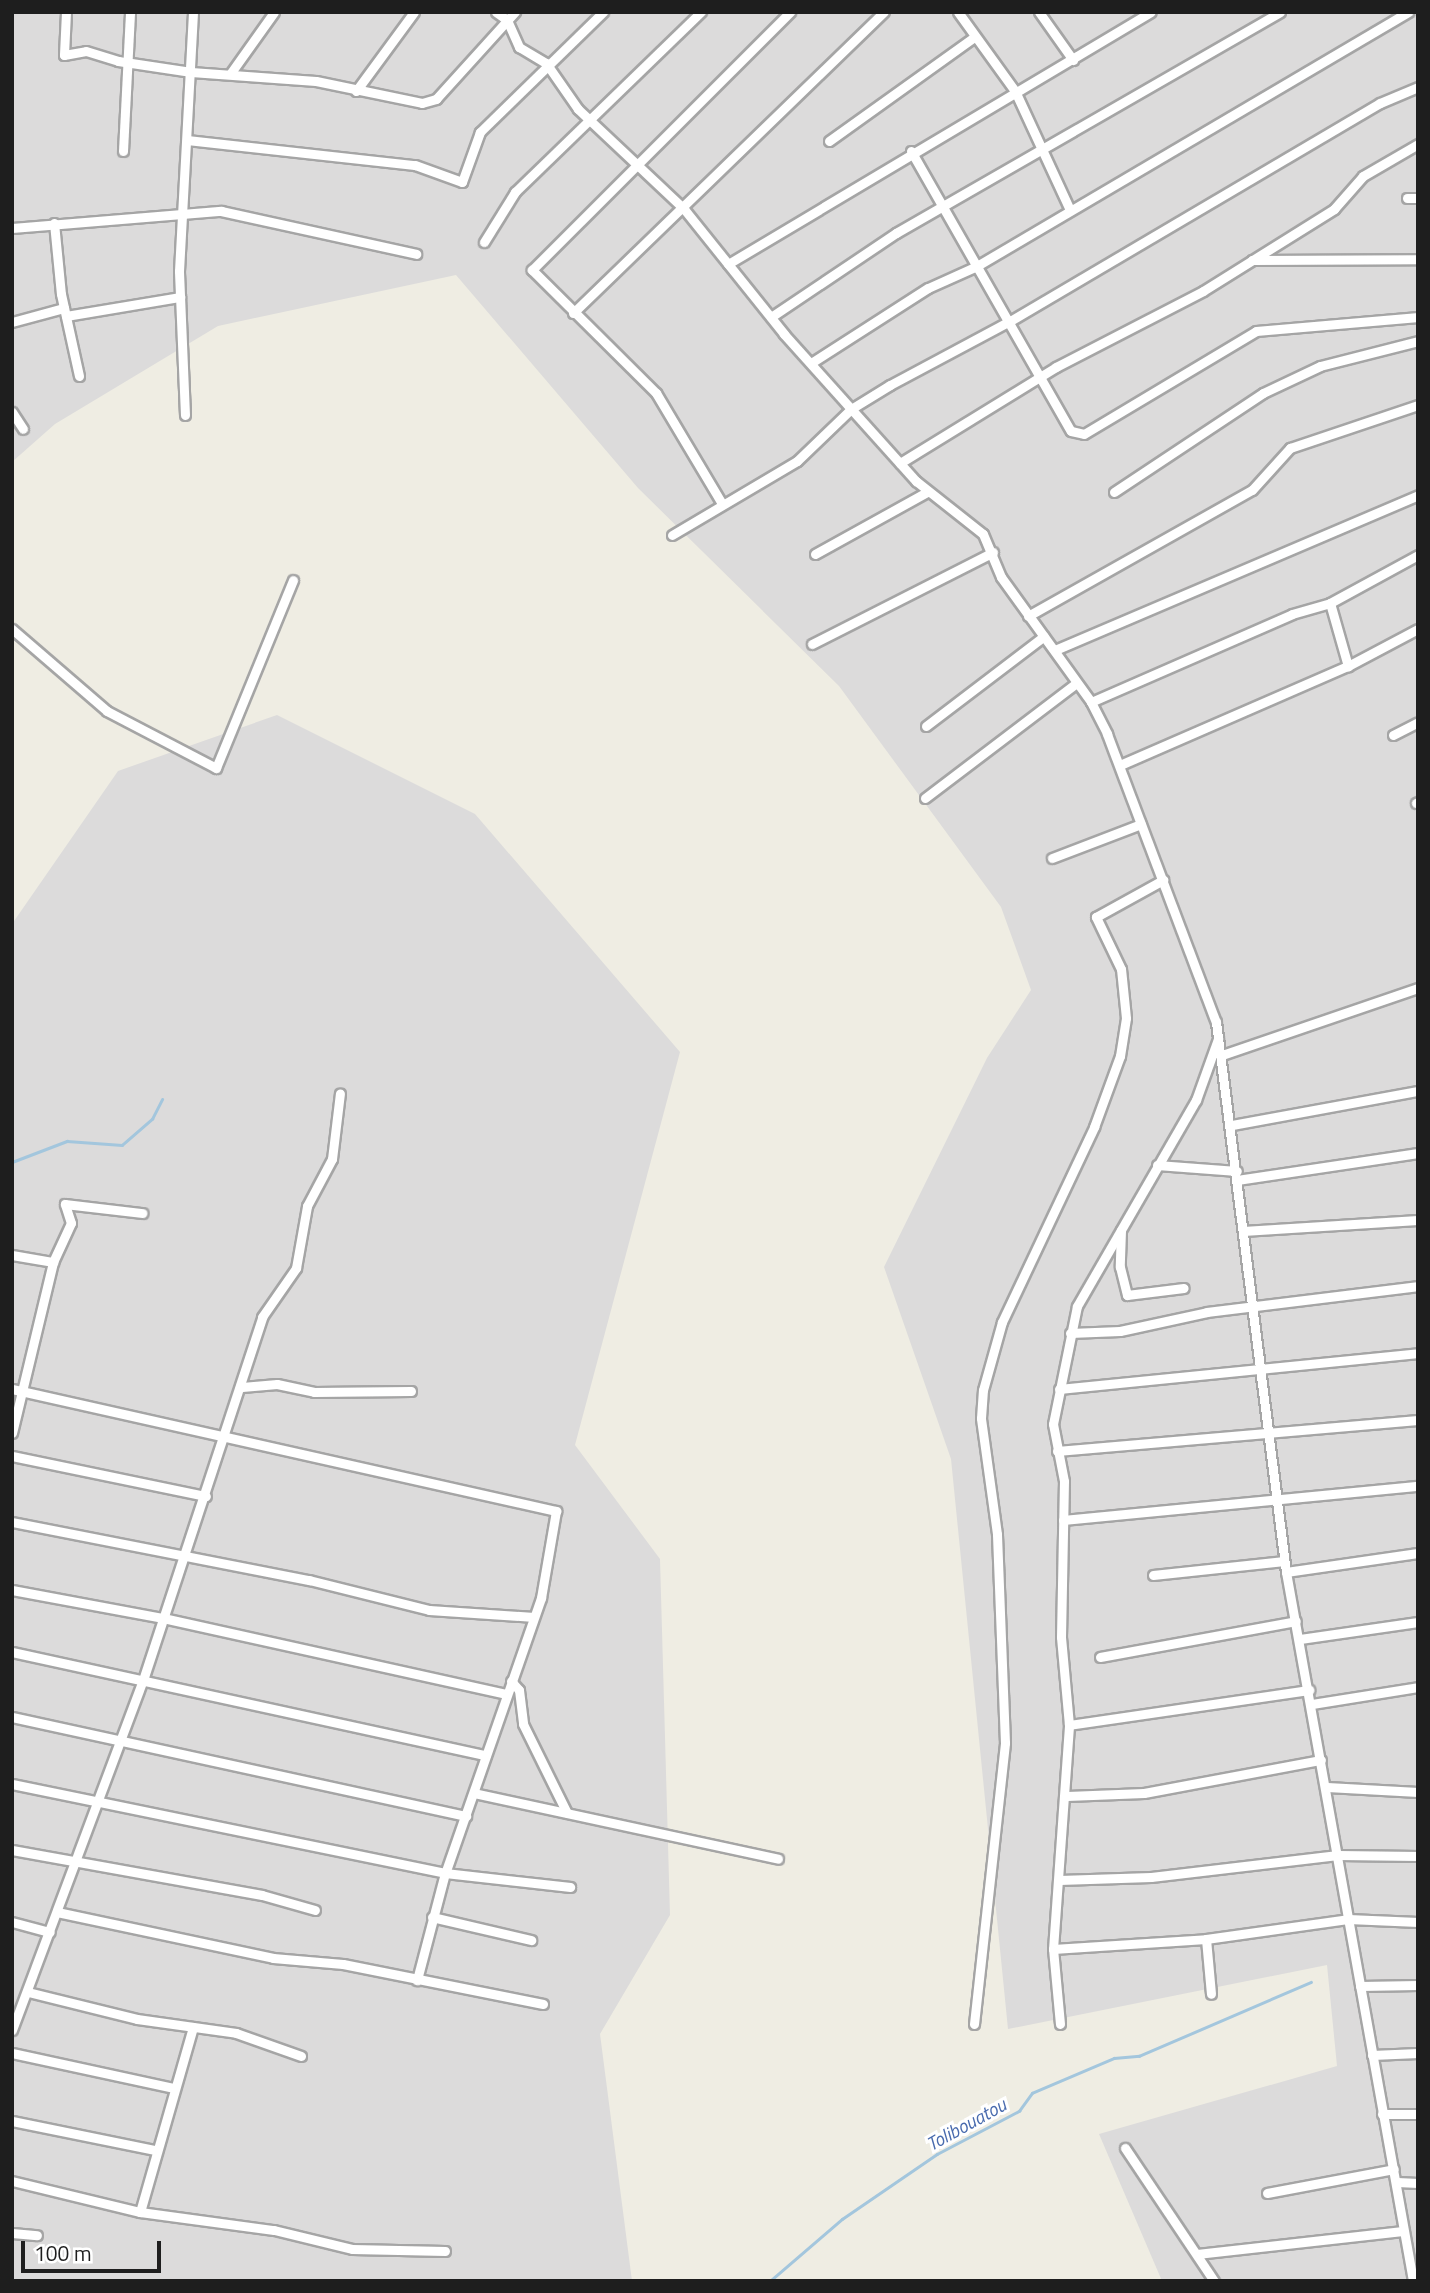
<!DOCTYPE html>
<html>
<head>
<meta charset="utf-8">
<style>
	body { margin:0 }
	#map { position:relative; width:1430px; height:2293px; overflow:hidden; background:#efede3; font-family:"Titillium Web",sans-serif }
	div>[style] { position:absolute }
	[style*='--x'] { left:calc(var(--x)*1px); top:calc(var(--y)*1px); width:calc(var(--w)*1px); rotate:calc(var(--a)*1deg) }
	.residential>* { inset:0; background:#dcdbdb }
	.stream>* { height:2.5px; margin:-1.25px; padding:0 1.25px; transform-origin:1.25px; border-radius:1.25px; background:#a3c6dd }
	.roads { filter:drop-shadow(2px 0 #a5a5a5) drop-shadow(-2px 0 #a5a5a5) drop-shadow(0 2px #a5a5a5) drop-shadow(0 -2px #a5a5a5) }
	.minor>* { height:9px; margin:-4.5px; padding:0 4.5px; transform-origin:4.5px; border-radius:4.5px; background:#fff }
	span { translate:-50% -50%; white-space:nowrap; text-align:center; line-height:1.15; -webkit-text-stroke:6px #fff; paint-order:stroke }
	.water-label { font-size:19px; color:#496bae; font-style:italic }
	.frame { position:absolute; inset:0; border:14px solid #1e1e1e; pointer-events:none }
	.scale { position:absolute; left:21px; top:2241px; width:140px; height:32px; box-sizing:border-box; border:4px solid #1e1e1e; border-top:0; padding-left:9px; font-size:21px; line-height:24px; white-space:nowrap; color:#1e1e1e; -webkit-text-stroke:5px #fff; paint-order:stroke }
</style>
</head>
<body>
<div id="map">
	<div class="residential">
		<i style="clip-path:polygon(12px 12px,1418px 12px,1418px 2281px,1162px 2281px,1099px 2134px,1337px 2066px,1327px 1965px,1008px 2029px,951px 1459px,884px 1267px,987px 1058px,1031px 990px,1001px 907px,839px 686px,638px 488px,456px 275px,218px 326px,55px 424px,12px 462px)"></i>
		<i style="clip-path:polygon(277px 715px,475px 814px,680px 1052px,575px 1445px,660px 1559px,670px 1915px,600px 2034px,632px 2281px,12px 2281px,12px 924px,118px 771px)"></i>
	</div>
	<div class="stream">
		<i style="--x:12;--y:1162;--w:59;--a:-20.9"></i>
		<i style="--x:67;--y:1141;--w:55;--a:4.2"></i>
		<i style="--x:122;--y:1145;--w:40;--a:-41"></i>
		<i style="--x:152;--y:1119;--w:22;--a:-63"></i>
		<i style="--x:770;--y:2281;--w:95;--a:-40.7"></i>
		<i style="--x:842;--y:2219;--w:115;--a:-34.4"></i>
		<i style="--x:937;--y:2154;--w:93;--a:-27.7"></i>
		<i style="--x:1019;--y:2111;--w:22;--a:-54"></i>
		<i style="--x:1032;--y:2093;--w:89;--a:-23.1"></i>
		<i style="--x:1114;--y:2058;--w:25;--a:-5"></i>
		<i style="--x:1139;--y:2056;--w:187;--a:-23.3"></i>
	</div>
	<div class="roads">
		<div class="minor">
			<i style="--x:66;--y:12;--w:43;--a:92.7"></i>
			<i style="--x:64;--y:55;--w:22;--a:-10"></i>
			<i style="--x:86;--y:51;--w:34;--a:17"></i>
			<i style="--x:118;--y:61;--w:74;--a:8.6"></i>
			<i style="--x:191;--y:72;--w:125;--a:4.1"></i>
			<i style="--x:316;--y:81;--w:108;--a:11.7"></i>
			<i style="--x:422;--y:103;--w:15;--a:-16"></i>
			<i style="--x:436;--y:99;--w:118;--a:-47.8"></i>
			<i style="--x:496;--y:12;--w:14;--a:36"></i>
			<i style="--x:507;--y:20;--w:30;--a:66"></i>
			<i style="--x:519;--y:47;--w:31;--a:31"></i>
			<i style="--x:546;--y:63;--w:56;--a:55.2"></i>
			<i style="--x:578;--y:109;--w:146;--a:43.3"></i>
			<i style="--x:684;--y:209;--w:160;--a:51.3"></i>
			<i style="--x:784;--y:334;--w:198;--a:48.1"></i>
			<i style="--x:916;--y:481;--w:85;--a:38.3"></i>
			<i style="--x:983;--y:534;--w:47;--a:67.3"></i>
			<i style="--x:1001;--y:577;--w:154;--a:54.2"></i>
			<i style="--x:1091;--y:702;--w:36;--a:63"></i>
			<i style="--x:1107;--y:734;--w:308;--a:69.3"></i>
			<i style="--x:1216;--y:1022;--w:554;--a:82.75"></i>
			<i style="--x:1286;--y:1572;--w:720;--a:79.84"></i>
			<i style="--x:958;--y:12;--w:97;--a:54.2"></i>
			<i style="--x:1015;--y:91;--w:131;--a:65.2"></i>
			<i style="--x:1039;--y:12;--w:59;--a:54.7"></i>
			<i style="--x:230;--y:74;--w:76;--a:-54.6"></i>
			<i style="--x:356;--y:91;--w:98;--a:-53.7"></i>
			<i style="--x:187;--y:140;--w:229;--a:6.3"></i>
			<i style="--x:415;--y:165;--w:50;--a:19.9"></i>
			<i style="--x:462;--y:182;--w:53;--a:-70.2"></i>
			<i style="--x:480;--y:132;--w:172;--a:-44.3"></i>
			<i style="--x:829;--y:141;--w:178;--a:-35.6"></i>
			<i style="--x:123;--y:151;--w:139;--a:-87.1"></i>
			<i style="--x:911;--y:151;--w:322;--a:60.3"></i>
			<i style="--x:1071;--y:431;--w:13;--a:13"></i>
			<i style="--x:1084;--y:434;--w:200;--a:-30.9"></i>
			<i style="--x:1256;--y:331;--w:163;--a:-4.9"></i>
			<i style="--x:1407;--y:198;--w:11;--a:0"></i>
			<i style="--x:54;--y:223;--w:71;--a:84.4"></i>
			<i style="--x:61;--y:294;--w:84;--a:77.6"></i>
			<i style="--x:12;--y:228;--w:210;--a:-4.7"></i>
			<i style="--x:221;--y:211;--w:200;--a:12.4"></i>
			<i style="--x:484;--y:242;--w:59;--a:-58.2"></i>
			<i style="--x:515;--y:192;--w:259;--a:-44.1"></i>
			<i style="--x:1252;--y:260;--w:166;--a:-0.3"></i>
			<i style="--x:728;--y:264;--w:492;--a:-30.8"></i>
			<i style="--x:573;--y:313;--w:433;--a:-44.1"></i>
			<i style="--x:66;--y:316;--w:116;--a:-9.5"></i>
			<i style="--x:771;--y:317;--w:151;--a:-33.9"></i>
			<i style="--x:896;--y:233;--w:443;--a:-29.9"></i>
			<i style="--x:12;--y:322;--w:54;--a:-15.1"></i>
			<i style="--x:811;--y:363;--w:139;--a:-32.7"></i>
			<i style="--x:928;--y:288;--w:51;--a:-24.1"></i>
			<i style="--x:975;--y:267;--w:503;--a:-30.49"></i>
			<i style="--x:12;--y:412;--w:20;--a:57"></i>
			<i style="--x:185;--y:415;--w:144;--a:-92.4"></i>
			<i style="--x:179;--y:271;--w:259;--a:-86.9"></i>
			<i style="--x:900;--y:463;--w:183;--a:-31.6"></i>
			<i style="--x:1056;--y:367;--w:165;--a:-27.3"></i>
			<i style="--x:1203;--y:291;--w:155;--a:-32"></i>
			<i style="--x:1334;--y:209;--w:44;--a:-48.7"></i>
			<i style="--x:1363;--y:176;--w:64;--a:-30.2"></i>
			<i style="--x:1114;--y:492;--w:179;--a:-33.6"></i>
			<i style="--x:1263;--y:393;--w:63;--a:-25.3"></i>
			<i style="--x:1320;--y:366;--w:101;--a:-14.3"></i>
			<i style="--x:721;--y:502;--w:127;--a:-120.8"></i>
			<i style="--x:656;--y:393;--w:175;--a:-135.2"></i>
			<i style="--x:532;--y:270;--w:365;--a:-45"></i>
			<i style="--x:672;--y:535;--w:145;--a:-30.6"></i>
			<i style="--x:797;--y:461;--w:75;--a:-43.9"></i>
			<i style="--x:851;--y:409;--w:46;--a:-31.6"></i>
			<i style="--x:890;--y:385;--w:136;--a:-28.1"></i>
			<i style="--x:1010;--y:321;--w:429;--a:-30.5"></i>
			<i style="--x:1380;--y:103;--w:41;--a:-22.8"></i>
			<i style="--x:815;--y:554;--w:128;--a:-29"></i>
			<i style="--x:1330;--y:603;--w:66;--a:74.1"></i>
			<i style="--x:1028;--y:616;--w:257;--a:-29.4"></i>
			<i style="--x:1252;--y:490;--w:57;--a:-47.9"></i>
			<i style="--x:1290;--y:448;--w:135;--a:-18.6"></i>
			<i style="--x:12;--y:629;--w:125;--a:40.8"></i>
			<i style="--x:107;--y:711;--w:123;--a:27.6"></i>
			<i style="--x:216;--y:768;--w:203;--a:-67.7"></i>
			<i style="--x:812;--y:644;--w:203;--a:-26.9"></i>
			<i style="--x:1055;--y:650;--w:395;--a:-23.1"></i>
			<i style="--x:1091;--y:702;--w:219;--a:-23.6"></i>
			<i style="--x:1292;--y:614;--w:40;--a:-16"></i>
			<i style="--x:1330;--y:603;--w:100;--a:-28.6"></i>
			<i style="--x:926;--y:726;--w:148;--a:-37.3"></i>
			<i style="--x:1393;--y:735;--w:28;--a:-27"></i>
			<i style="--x:1120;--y:765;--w:249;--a:-23.5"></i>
			<i style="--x:1348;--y:666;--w:79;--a:-27.9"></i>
			<i style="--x:925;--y:798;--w:187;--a:-37.2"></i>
			<i style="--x:1416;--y:803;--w:2;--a:-27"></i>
			<i style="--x:1052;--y:858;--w:95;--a:-20.9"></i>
			<i style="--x:1222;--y:1055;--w:207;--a:-18.9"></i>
			<i style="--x:1232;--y:1125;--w:189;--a:-10.4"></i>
			<i style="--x:1157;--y:1165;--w:80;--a:4.3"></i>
			<i style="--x:1237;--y:1180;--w:183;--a:-8.5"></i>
			<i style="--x:1121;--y:1230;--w:37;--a:92"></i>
			<i style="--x:1120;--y:1267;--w:29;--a:76"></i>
			<i style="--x:1127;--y:1295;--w:57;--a:-7"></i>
			<i style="--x:1243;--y:1231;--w:175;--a:-3.6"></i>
			<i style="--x:12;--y:1255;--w:42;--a:9.7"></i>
			<i style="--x:1070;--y:1333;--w:50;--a:-2.3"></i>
			<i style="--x:1120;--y:1331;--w:89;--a:-12.3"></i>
			<i style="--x:1207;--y:1312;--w:213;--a:-7"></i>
			<i style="--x:242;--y:1387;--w:35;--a:-5"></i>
			<i style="--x:277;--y:1384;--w:38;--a:12"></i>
			<i style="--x:314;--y:1392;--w:97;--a:-0.6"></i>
			<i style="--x:12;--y:1389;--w:558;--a:12.64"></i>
			<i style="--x:556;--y:1511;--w:88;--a:99.8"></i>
			<i style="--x:541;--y:1598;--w:291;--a:109.2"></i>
			<i style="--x:445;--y:1873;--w:111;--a:104.7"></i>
			<i style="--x:1059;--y:1389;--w:361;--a:-5.7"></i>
			<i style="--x:12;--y:1433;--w:176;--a:-76.5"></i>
			<i style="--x:53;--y:1262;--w:43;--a:-65.2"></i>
			<i style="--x:71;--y:1223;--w:20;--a:-108"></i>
			<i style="--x:65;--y:1204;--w:78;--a:6.7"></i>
			<i style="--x:1057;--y:1451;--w:362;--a:-4.9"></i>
			<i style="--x:12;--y:1456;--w:198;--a:11.7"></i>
			<i style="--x:1063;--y:1520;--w:357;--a:-5.5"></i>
			<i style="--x:12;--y:1522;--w:303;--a:11.1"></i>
			<i style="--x:309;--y:1580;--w:124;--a:14"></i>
			<i style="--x:429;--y:1610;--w:105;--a:3.8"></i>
			<i style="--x:1286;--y:1572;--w:133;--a:-8.2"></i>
			<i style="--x:1153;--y:1575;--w:132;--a:-6.1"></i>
			<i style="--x:12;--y:1590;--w:154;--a:10.5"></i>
			<i style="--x:163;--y:1618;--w:351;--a:12.5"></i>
			<i style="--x:1300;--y:1639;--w:119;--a:-8.2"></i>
			<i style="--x:12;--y:1652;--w:485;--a:12.3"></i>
			<i style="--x:1100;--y:1657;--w:199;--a:-10.4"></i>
			<i style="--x:511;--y:1681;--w:12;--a:48"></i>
			<i style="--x:519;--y:1690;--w:34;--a:83"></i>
			<i style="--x:523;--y:1724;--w:99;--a:63.7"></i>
			<i style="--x:1312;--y:1704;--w:107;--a:-9.1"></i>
			<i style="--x:12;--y:1717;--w:465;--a:12.3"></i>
			<i style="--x:1069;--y:1725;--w:243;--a:-8.3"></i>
			<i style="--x:12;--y:1784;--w:442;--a:11.6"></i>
			<i style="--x:445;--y:1873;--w:126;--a:6.4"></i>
			<i style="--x:1327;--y:1787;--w:91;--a:3.1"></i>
			<i style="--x:474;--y:1793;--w:311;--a:12.2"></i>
			<i style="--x:1067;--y:1796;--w:77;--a:-2.2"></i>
			<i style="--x:1144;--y:1793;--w:180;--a:-10.6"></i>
			<i style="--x:12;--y:1850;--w:254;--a:10.2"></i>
			<i style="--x:262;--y:1895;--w:55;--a:15.8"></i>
			<i style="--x:1059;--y:1880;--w:92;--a:-1.9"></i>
			<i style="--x:1151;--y:1877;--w:188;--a:-6.7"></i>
			<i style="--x:1338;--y:1855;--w:80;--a:0.7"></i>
			<i style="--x:57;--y:1912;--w:221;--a:12"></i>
			<i style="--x:273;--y:1958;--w:70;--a:4.9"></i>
			<i style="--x:343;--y:1964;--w:204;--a:11.3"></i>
			<i style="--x:432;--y:1917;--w:102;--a:13.1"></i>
			<i style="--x:12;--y:1922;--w:39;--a:15"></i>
			<i style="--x:1206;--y:1939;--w:55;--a:84.8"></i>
			<i style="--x:1053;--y:1949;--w:153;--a:-3.7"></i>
			<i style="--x:1206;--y:1939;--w:143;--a:-8"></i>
			<i style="--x:1348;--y:1919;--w:70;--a:2.5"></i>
			<i style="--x:1360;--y:1986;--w:58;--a:-1"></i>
			<i style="--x:28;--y:1992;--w:112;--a:13.9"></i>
			<i style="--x:137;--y:2019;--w:100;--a:8"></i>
			<i style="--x:236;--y:2033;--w:69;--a:19.5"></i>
			<i style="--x:974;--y:2024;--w:283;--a:-83.7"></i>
			<i style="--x:1005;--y:1743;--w:209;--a:-92.2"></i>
			<i style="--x:997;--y:1534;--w:117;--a:-97.9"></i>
			<i style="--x:981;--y:1418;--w:28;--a:-86"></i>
			<i style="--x:983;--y:1390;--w:71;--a:-74.4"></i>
			<i style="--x:1002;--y:1322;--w:216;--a:-64.7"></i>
			<i style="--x:1094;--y:1127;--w:76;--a:-69.9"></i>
			<i style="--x:1120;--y:1056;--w:38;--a:-81"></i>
			<i style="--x:1126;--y:1018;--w:49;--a:-95.8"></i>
			<i style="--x:1121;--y:969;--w:58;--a:-115.7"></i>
			<i style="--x:1096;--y:917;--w:77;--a:-28.9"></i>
			<i style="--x:1060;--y:2024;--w:75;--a:-95.3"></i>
			<i style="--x:1053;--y:1949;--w:225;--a:-85.9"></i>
			<i style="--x:1069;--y:1725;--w:88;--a:-95.2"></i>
			<i style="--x:1061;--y:1637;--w:156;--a:-88.9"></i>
			<i style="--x:1064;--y:1481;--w:58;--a:-100.9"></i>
			<i style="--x:1053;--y:1424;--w:120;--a:-78.5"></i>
			<i style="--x:1077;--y:1306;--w:238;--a:-60"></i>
			<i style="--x:1196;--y:1100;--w:65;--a:-70.2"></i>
			<i style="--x:12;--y:2030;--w:374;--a:-69.5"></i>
			<i style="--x:143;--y:1680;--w:382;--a:-71.8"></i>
			<i style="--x:262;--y:1317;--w:60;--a:-55.2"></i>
			<i style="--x:296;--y:1268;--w:63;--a:-79.9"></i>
			<i style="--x:307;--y:1206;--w:53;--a:-62"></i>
			<i style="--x:332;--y:1159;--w:66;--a:-83.1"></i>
			<i style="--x:12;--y:2053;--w:166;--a:12.2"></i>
			<i style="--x:1372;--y:2055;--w:46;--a:-2.5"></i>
			<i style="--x:1382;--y:2114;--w:36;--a:0"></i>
			<i style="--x:12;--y:2121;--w:145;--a:11.5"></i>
			<i style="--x:1125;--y:2148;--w:160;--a:56.2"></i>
			<i style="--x:12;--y:2181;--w:132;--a:13.6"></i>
			<i style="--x:140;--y:2212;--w:135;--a:7.7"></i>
			<i style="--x:274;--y:2230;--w:80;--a:13.7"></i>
			<i style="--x:352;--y:2249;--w:93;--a:1.2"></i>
			<i style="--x:1397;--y:2182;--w:21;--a:3"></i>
			<i style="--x:1267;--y:2193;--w:129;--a:-10.7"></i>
			<i style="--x:140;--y:2212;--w:192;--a:-74"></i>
			<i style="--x:12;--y:2233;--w:25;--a:5"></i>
			<i style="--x:1197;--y:2254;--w:207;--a:-6.4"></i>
		</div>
	</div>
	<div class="water-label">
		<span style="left:966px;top:2124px;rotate:-29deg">Tolibouatou</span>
	</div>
	<div class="frame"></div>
	<div class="scale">100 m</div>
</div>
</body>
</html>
